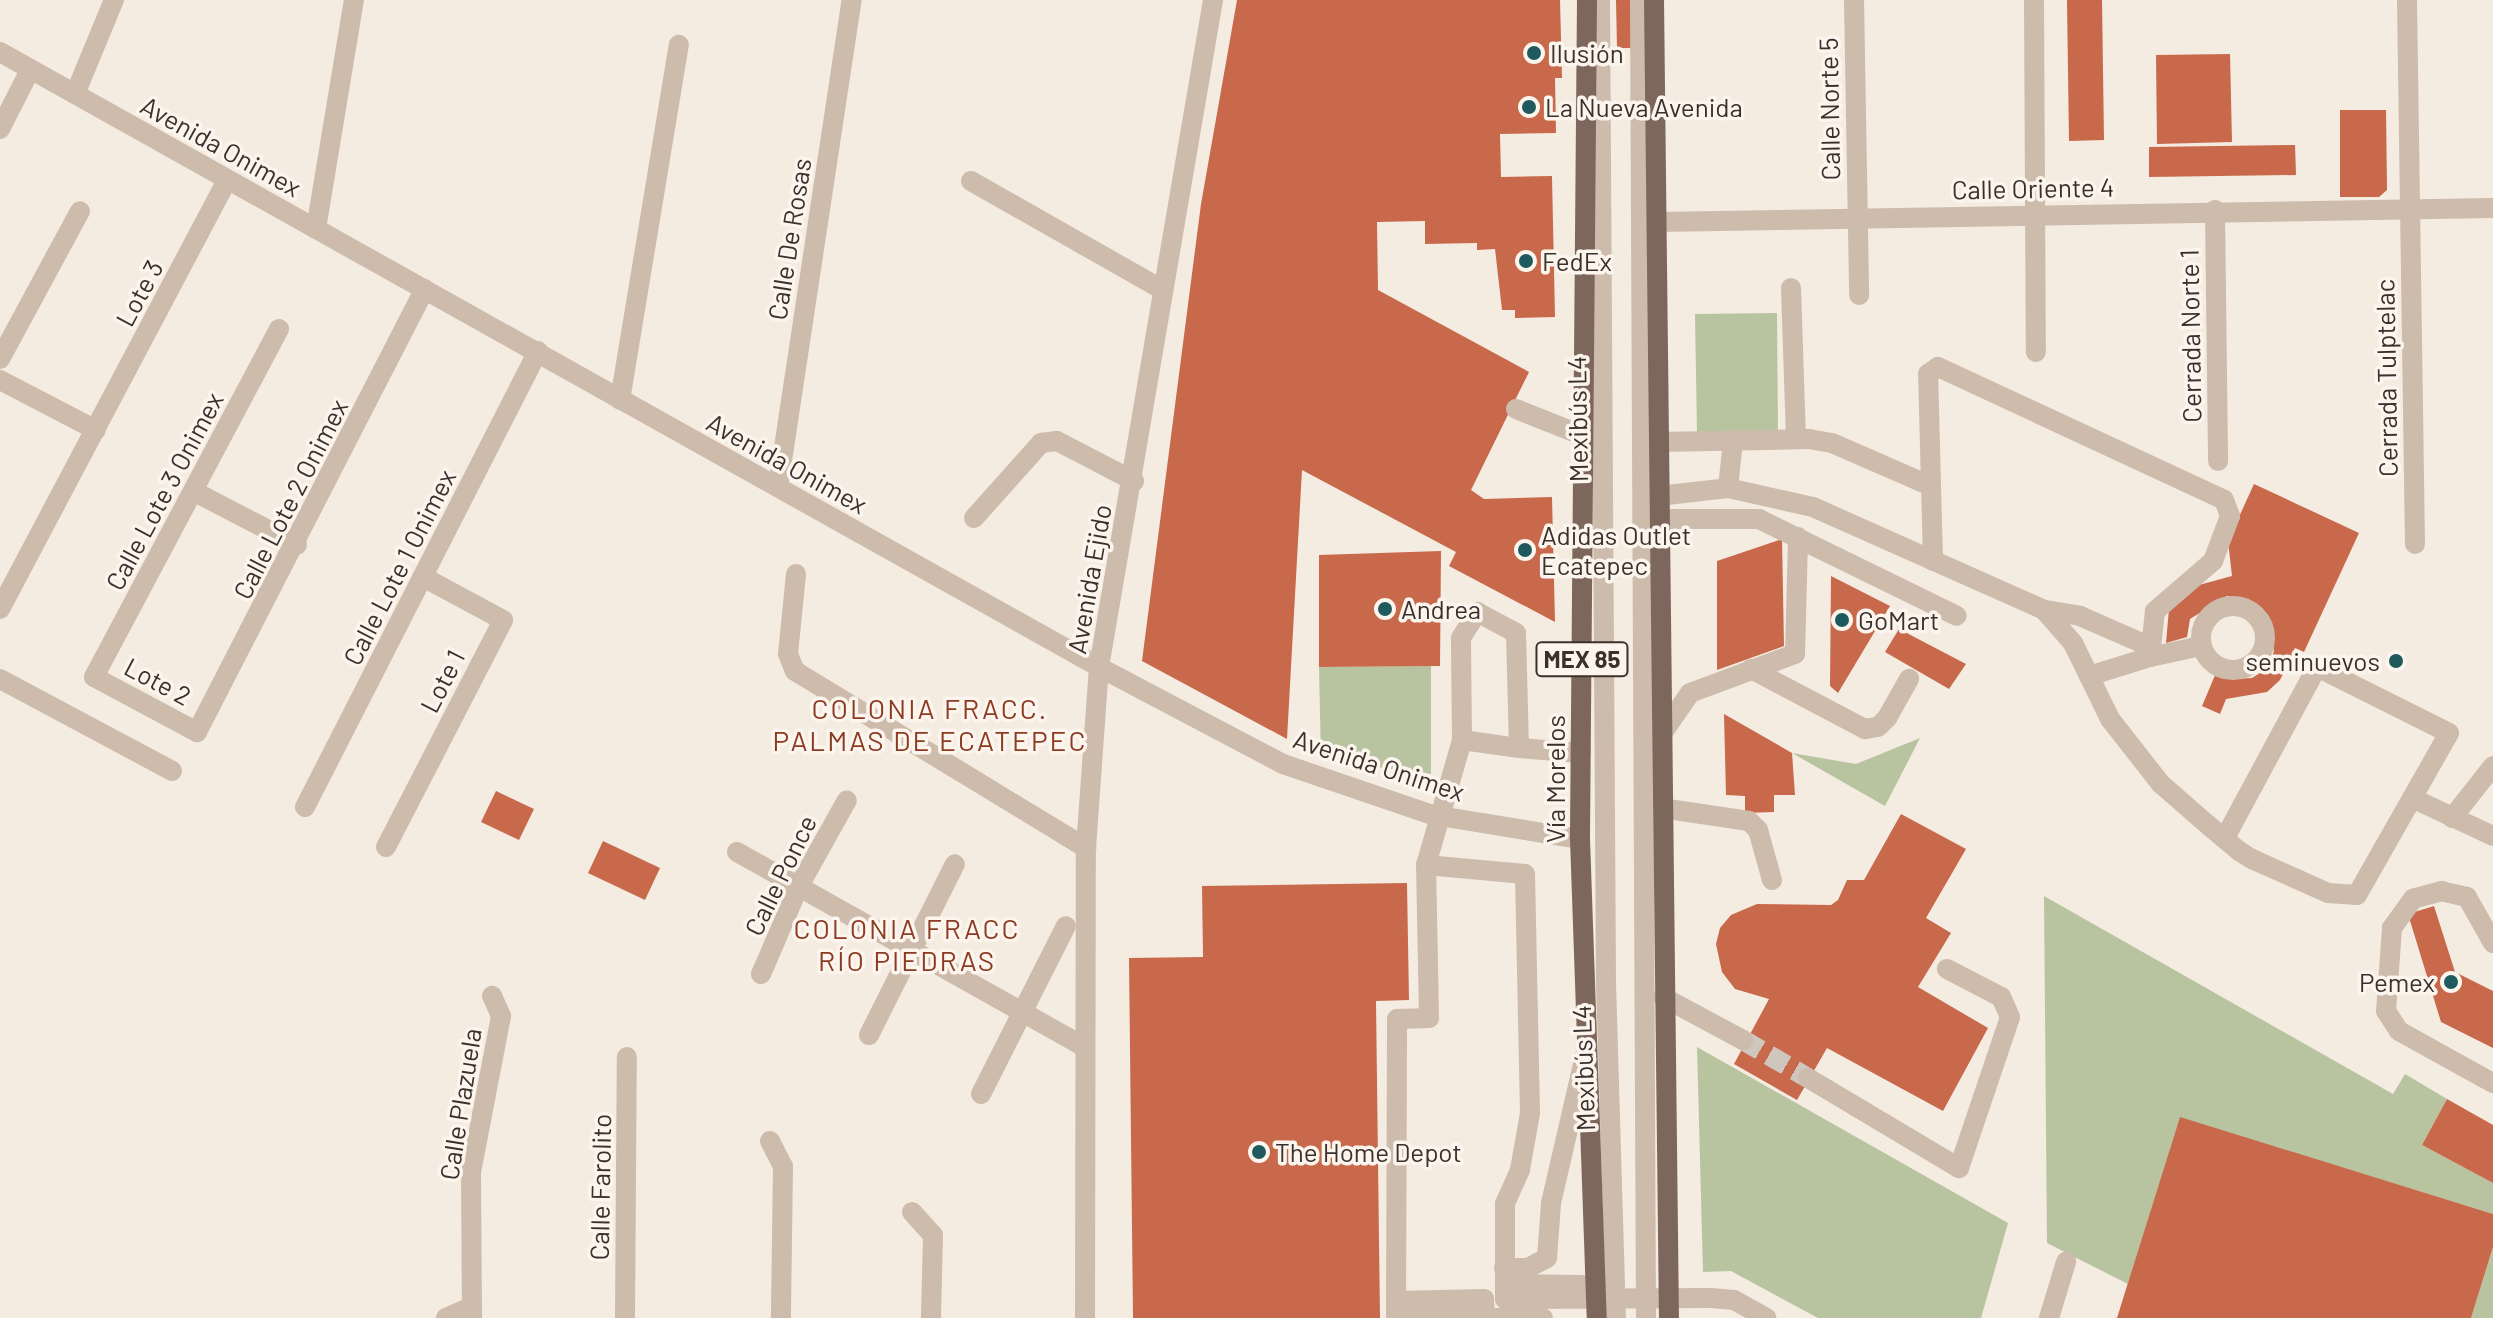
<!DOCTYPE html>
<html>
<head>
<meta charset="utf-8">
<style>
	body { margin:0 }
	#map { position:relative; width:2493px; height:1318px; overflow:hidden; background:#f4ebe1; font-family:Barlow,sans-serif }
	div>[style] { position:absolute }
	[style*='--x'] { left:calc(var(--x)*1px); top:calc(var(--y)*1px); width:calc(var(--w)*1px); rotate:calc(var(--a)*1deg) }
	.green>* { inset:0; background:#b8c4a0 }
	.building>* { inset:0; background:#c8694b }
	.minor-tunnel>* { height:20px; margin-top:-10px; transform-origin:0; background:repeating-linear-gradient(90deg,#cfc6bd 0 20px,transparent 0 30px) }
	.minor>* { height:20px; margin:-10px; padding:0 10px; transform-origin:10px; border-radius:10px; background:#cdbbac }
	.minor>.ring { margin:-10px; padding:0; box-sizing:content-box; background:none; border:20px solid #cdbbac; border-radius:50% }
	.major>* { height:20px; margin:-10px; padding:0 10px; transform-origin:10px; border-radius:10px; background:#7d675c }
	.dots>* { width:22px; height:22px; translate:-50% -50%; box-sizing:border-box; border:4px solid #fbf5ee; border-radius:50% }
	span { translate:-50% -50%; white-space:nowrap; text-align:center; line-height:1.15; -webkit-text-stroke:7px #fbf5ee; paint-order:stroke }
	.shield-label span { padding:2px 6px; background:#fbf5ee; border:2px solid; border-radius:6px; -webkit-text-stroke-width:0 }
	.shield-label { font-size:24px; color:#3b302b; font-weight:700 }
	.poi-label { font-size:26px; color:#3b302b }
	.left { translate:0 -50%; text-align:left }
	.right { translate:-100% -50%; text-align:right }
	.street-label { font-size:26px; color:#3b302b }
	.neighbourhood-label { font-size:28px; color:#8c3b22; letter-spacing:2px }
</style>
</head>
<body>
<div id="map">
	<div class="green">
		<i style="clip-path:polygon(1777px 313px,1778px 433px,1697px 434px,1695px 314px)"></i>
		<i style="clip-path:polygon(1431px 666px,1431px 774px,1321px 760px,1319px 667px)"></i>
		<i style="clip-path:polygon(1920px 738px,1885px 806px,1792px 753px,1856px 764px)"></i>
		<i style="clip-path:polygon(2044px 896px,2393px 1094px,2405px 1074px,2447px 1099px,2422px 1145px,2493px 1183px,2493px 1214px,2180px 1118px,2128px 1284px,2047px 1243px)"></i>
		<i style="clip-path:polygon(1697px 1047px,2008px 1223px,1981px 1318px,1818px 1318px,1731px 1271px,1703px 1272px)"></i>
		<i style="clip-path:polygon(2493px 1247px,2493px 1318px,2471px 1318px)"></i>
	</div>
	<div class="building">
		<i style="clip-path:polygon(1237px 0,1560px 0,1562px 78px,1555px 78px,1556px 133px,1500px 134px,1501px 177px,1552px 176px,1555px 317px,1515px 318px,1515px 310px,1502px 310px,1495px 249px,1477px 250px,1477px 243px,1425px 244px,1425px 221px,1377px 222px,1378px 290px,1529px 372px,1471px 490px,1484px 499px,1552px 497px,1555px 622px,1449px 566px,1456px 552px,1302px 470px,1287px 739px,1142px 661px,1201px 204px)"></i>
		<i style="clip-path:polygon(1616px 0,1637px 0,1638px 48px,1617px 48px)"></i>
		<i style="clip-path:polygon(2067px 0,2102px 0,2104px 140px,2069px 141px)"></i>
		<i style="clip-path:polygon(2230px 54px,2232px 142px,2157px 144px,2156px 55px)"></i>
		<i style="clip-path:polygon(2340px 110px,2386px 110px,2387px 190px,2379px 197px,2340px 197px)"></i>
		<i style="clip-path:polygon(2295px 145px,2296px 175px,2149px 177px,2149px 147px)"></i>
		<i style="clip-path:polygon(2254px 484px,2359px 533px,2304px 652px,2295px 648px,2280px 680px,2267px 692px,2226px 699px,2220px 714px,2202px 706px,2216px 673px,2233px 679px,2252px 678px,2268px 668px,2274px 651px,2266px 617px,2245px 599px,2227px 596px,2190px 619px,2187px 637px,2166px 643px,2169px 609px,2199px 585px,2232px 576px,2228px 541px)"></i>
		<i style="clip-path:polygon(1782px 539px,1784px 646px,1717px 670px,1717px 561px)"></i>
		<i style="clip-path:polygon(1441px 551px,1440px 666px,1319px 667px,1319px 555px)"></i>
		<i style="clip-path:polygon(1831px 576px,1890px 606px,1838px 693px,1830px 686px)"></i>
		<i style="clip-path:polygon(1899px 629px,1966px 664px,1949px 689px,1885px 652px)"></i>
		<i style="clip-path:polygon(1724px 714px,1792px 753px,1795px 795px,1774px 795px,1774px 812px,1745px 813px,1745px 796px,1726px 795px)"></i>
		<i style="clip-path:polygon(496px 791px,534px 809px,519px 840px,481px 822px)"></i>
		<i style="clip-path:polygon(1901px 814px,1966px 849px,1926px 918px,1951px 933px,1918px 987px,1988px 1028px,1943px 1111px,1827px 1048px,1797px 1100px,1734px 1064px,1769px 999px,1735px 989px,1722px 972px,1716px 944px,1720px 928px,1731px 915px,1757px 904px,1831px 905px,1838px 900px,1847px 880px,1864px 880px)"></i>
		<i style="clip-path:polygon(603px 841px,660px 868px,645px 900px,588px 873px)"></i>
		<i style="clip-path:polygon(1407px 883px,1409px 1000px,1376px 1001px,1380px 1318px,1133px 1318px,1129px 958px,1203px 957px,1202px 886px)"></i>
		<i style="clip-path:polygon(2434px 906px,2455px 972px,2493px 991px,2493px 1048px,2441px 1022px,2408px 914px)"></i>
		<i style="clip-path:polygon(2447px 1099px,2493px 1125px,2493px 1183px,2422px 1145px)"></i>
		<i style="clip-path:polygon(2180px 1117px,2493px 1214px,2493px 1247px,2471px 1318px,2117px 1318px)"></i>
	</div>
	<div class="minor-tunnel">
		<i style="--x:1743;--y:1040;--w:75;--a:30.3"></i>
	</div>
	<div class="minor">
		<i style="--x:1600;--y:0;--w:983;--a:89.65"></i>
		<i style="--x:1606;--y:983;--w:335;--a:88.3"></i>
		<i style="--x:1640;--y:0;--w:1318;--a:89.74"></i>
		<i style="--x:1854;--y:0;--w:295;--a:89"></i>
		<i style="--x:2034;--y:0;--w:352;--a:89.7"></i>
		<i style="--x:2407;--y:0;--w:544;--a:89.16"></i>
		<i style="--x:0;--y:52;--w:1259;--a:29.23"></i>
		<i style="--x:1099;--y:667;--w:208;--a:27.8"></i>
		<i style="--x:1283;--y:764;--w:158;--a:18.8"></i>
		<i style="--x:1433;--y:815;--w:149;--a:9.3"></i>
		<i style="--x:75;--y:94;--w:102;--a:-67.5"></i>
		<i style="--x:0;--y:129;--w:66;--a:-63"></i>
		<i style="--x:971;--y:181;--w:221;--a:29.6"></i>
		<i style="--x:2215;--y:210;--w:251;--a:89.3"></i>
		<i style="--x:1658;--y:222;--w:835;--a:-0.96"></i>
		<i style="--x:316;--y:229;--w:232;--a:-80.6"></i>
		<i style="--x:1791;--y:288;--w:151;--a:88.1"></i>
		<i style="--x:279;--y:329;--w:394;--a:118"></i>
		<i style="--x:94;--y:677;--w:117;--a:28.1"></i>
		<i style="--x:197;--y:732;--w:498;--a:-62.8"></i>
		<i style="--x:0;--y:359;--w:168;--a:-61.6"></i>
		<i style="--x:0;--y:380;--w:108;--a:27.5"></i>
		<i style="--x:620;--y:400;--w:360;--a:-80.6"></i>
		<i style="--x:1516;--y:409;--w:73;--a:21.7"></i>
		<i style="--x:1733;--y:441;--w:47;--a:96.1"></i>
		<i style="--x:1728;--y:488;--w:87;--a:12.6"></i>
		<i style="--x:1813;--y:507;--w:253;--a:24"></i>
		<i style="--x:2044;--y:610;--w:44;--a:48.7"></i>
		<i style="--x:2073;--y:643;--w:85;--a:64"></i>
		<i style="--x:2110;--y:719;--w:83;--a:51.9"></i>
		<i style="--x:2161;--y:784;--w:62;--a:41.1"></i>
		<i style="--x:2208;--y:825;--w:40;--a:40"></i>
		<i style="--x:2239;--y:851;--w:15;--a:32"></i>
		<i style="--x:2252;--y:859;--w:83;--a:24.1"></i>
		<i style="--x:2328;--y:893;--w:29;--a:4"></i>
		<i style="--x:2357;--y:895;--w:186;--a:-60.4"></i>
		<i style="--x:2449;--y:733;--w:148;--a:-153.4"></i>
		<i style="--x:2317;--y:667;--w:194;--a:118.3"></i>
		<i style="--x:1658;--y:442;--w:151;--a:-1.1"></i>
		<i style="--x:1809;--y:439;--w:23;--a:10"></i>
		<i style="--x:1832;--y:443;--w:108;--a:23.5"></i>
		<i style="--x:778;--y:487;--w:493;--a:-81.4"></i>
		<i style="--x:193;--y:491;--w:117;--a:27.4"></i>
		<i style="--x:1658;--y:496;--w:70;--a:-6.5"></i>
		<i style="--x:974;--y:518;--w:101;--a:-48.2"></i>
		<i style="--x:1041;--y:443;--w:16;--a:-7"></i>
		<i style="--x:1057;--y:441;--w:87;--a:27.5"></i>
		<i style="--x:1658;--y:519;--w:101;--a:0"></i>
		<i style="--x:1759;--y:519;--w:220;--a:26.1"></i>
		<i style="--x:1933;--y:561;--w:187;--a:-91.5"></i>
		<i style="--x:1928;--y:374;--w:12;--a:-35"></i>
		<i style="--x:1938;--y:367;--w:315;--a:24.9"></i>
		<i style="--x:2224;--y:500;--w:17;--a:69"></i>
		<i style="--x:2230;--y:516;--w:48;--a:110.7"></i>
		<i style="--x:2213;--y:561;--w:77;--a:139.2"></i>
		<i style="--x:2155;--y:611;--w:46;--a:96.2"></i>
		<i style="--x:2150;--y:657;--w:64;--a:162.7"></i>
		<i style="--x:796;--y:574;--w:80;--a:95.7"></i>
		<i style="--x:788;--y:654;--w:18;--a:68"></i>
		<i style="--x:795;--y:671;--w:341;--a:31.3"></i>
		<i class="ring" style="left:2201px;top:606px;width:44px;height:44px"></i>
		<i style="--x:0;--y:609;--w:485;--a:-62.1"></i>
		<i style="--x:2044;--y:610;--w:36;--a:9"></i>
		<i style="--x:2080;--y:616;--w:77;--a:23.6"></i>
		<i style="--x:2150;--y:657;--w:52;--a:-12.2"></i>
		<i style="--x:1751;--y:669;--w:129;--a:27.8"></i>
		<i style="--x:1865;--y:729;--w:13;--a:-9"></i>
		<i style="--x:1878;--y:727;--w:13;--a:-45"></i>
		<i style="--x:1887;--y:718;--w:45;--a:-60.6"></i>
		<i style="--x:0;--y:679;--w:195;--a:28.1"></i>
		<i style="--x:1659;--y:738;--w:55;--a:-55.4"></i>
		<i style="--x:1690;--y:693;--w:112;--a:-20.4"></i>
		<i style="--x:1795;--y:654;--w:117;--a:-88.5"></i>
		<i style="--x:1462;--y:740;--w:58;--a:8"></i>
		<i style="--x:2412;--y:798;--w:89;--a:25.1"></i>
		<i style="--x:305;--y:807;--w:512;--a:-62.93"></i>
		<i style="--x:1661;--y:808;--w:89;--a:8.4"></i>
		<i style="--x:1749;--y:821;--w:13;--a:45"></i>
		<i style="--x:1758;--y:830;--w:52;--a:74.4"></i>
		<i style="--x:2452;--y:818;--w:66;--a:-51.7"></i>
		<i style="--x:386;--y:847;--w:255;--a:-62.7"></i>
		<i style="--x:503;--y:620;--w:91;--a:-151.7"></i>
		<i style="--x:737;--y:852;--w:396;--a:29.3"></i>
		<i style="--x:1426;--y:865;--w:99;--a:5.2"></i>
		<i style="--x:1525;--y:874;--w:239;--a:88.8"></i>
		<i style="--x:1530;--y:1113;--w:58;--a:100"></i>
		<i style="--x:1520;--y:1170;--w:37;--a:114"></i>
		<i style="--x:1505;--y:1204;--w:95;--a:90"></i>
		<i style="--x:1505;--y:1299;--w:206;--a:-0.3"></i>
		<i style="--x:1711;--y:1298;--w:23;--a:5"></i>
		<i style="--x:1734;--y:1300;--w:37;--a:29"></i>
		<i style="--x:2493;--y:943;--w:53;--a:-119.5"></i>
		<i style="--x:2467;--y:897;--w:26;--a:-167"></i>
		<i style="--x:2442;--y:891;--w:30;--a:165"></i>
		<i style="--x:2413;--y:899;--w:36;--a:126"></i>
		<i style="--x:2392;--y:928;--w:83;--a:94.1"></i>
		<i style="--x:2386;--y:1011;--w:24;--a:57"></i>
		<i style="--x:2399;--y:1031;--w:107;--a:29"></i>
		<i style="--x:761;--y:974;--w:96;--a:-66.6"></i>
		<i style="--x:799;--y:886;--w:98;--a:-60.8"></i>
		<i style="--x:1663;--y:997;--w:91;--a:28.3"></i>
		<i style="--x:869;--y:1035;--w:191;--a:-63.3"></i>
		<i style="--x:1808;--y:1078;--w:176;--a:30.8"></i>
		<i style="--x:1959;--y:1168;--w:159;--a:-71.3"></i>
		<i style="--x:2010;--y:1017;--w:22;--a:-114"></i>
		<i style="--x:2001;--y:997;--w:61;--a:-152.6"></i>
		<i style="--x:981;--y:1094;--w:188;--a:-63.2"></i>
		<i style="--x:770;--y:1141;--w:28;--a:63"></i>
		<i style="--x:783;--y:1166;--w:152;--a:90.8"></i>
		<i style="--x:912;--y:1212;--w:31;--a:48"></i>
		<i style="--x:933;--y:1235;--w:83;--a:91.4"></i>
		<i style="--x:1504;--y:1268;--w:24;--a:0"></i>
		<i style="--x:1528;--y:1268;--w:21;--a:-28"></i>
		<i style="--x:1547;--y:1258;--w:55;--a:-85.8"></i>
		<i style="--x:1551;--y:1203;--w:151;--a:-77"></i>
		<i style="--x:1505;--y:1284;--w:76;--a:0.8"></i>
		<i style="--x:1581;--y:1285;--w:19;--a:39"></i>
		<i style="--x:1396;--y:1301;--w:88;--a:-1.3"></i>
		<i style="--x:1484;--y:1299;--w:17;--a:87"></i>
		<i style="--x:446;--y:1318;--w:27;--a:-24"></i>
		<i style="--x:472;--y:1318;--w:146;--a:-90.4"></i>
		<i style="--x:471;--y:1172;--w:159;--a:-79.1"></i>
		<i style="--x:501;--y:1016;--w:22;--a:-114"></i>
		<i style="--x:625;--y:1318;--w:261;--a:-89.6"></i>
		<i style="--x:1085;--y:1318;--w:470;--a:-89.9"></i>
		<i style="--x:1086;--y:848;--w:181;--a:-85.9"></i>
		<i style="--x:1099;--y:667;--w:677;--a:-80.3"></i>
		<i style="--x:1396;--y:1318;--w:299;--a:-89.8"></i>
		<i style="--x:1397;--y:1019;--w:32;--a:-2"></i>
		<i style="--x:1429;--y:1018;--w:153;--a:-91.1"></i>
		<i style="--x:1426;--y:865;--w:130;--a:-73.9"></i>
		<i style="--x:1462;--y:740;--w:102;--a:-90.6"></i>
		<i style="--x:1461;--y:638;--w:31;--a:-58"></i>
		<i style="--x:1477;--y:612;--w:44;--a:28.3"></i>
		<i style="--x:1516;--y:633;--w:115;--a:88.5"></i>
		<i style="--x:1519;--y:748;--w:62;--a:4.6"></i>
		<i style="--x:1396;--y:1318;--w:147;--a:0"></i>
		<i style="--x:2049;--y:1318;--w:59;--a:-73.1"></i>
	</div>
	<div class="major">
		<i style="--x:1587;--y:0;--w:839;--a:90.48"></i>
		<i style="--x:1580;--y:839;--w:479;--a:88"></i>
		<i style="--x:1654;--y:0;--w:1318;--a:89.35"></i>
	</div>
	<div class="dots">
		<i style="left:1534px;top:53px;background:#1f5a5e"></i>
		<i style="left:1529px;top:107px;background:#1f5a5e"></i>
		<i style="left:1526px;top:261px;background:#1f5a5e"></i>
		<i style="left:1525px;top:550px;background:#1f5a5e"></i>
		<i style="left:1385px;top:609px;background:#1f5a5e"></i>
		<i style="left:1842px;top:620px;background:#1f5a5e"></i>
		<i style="left:2396px;top:661px;background:#1f5a5e"></i>
		<i style="left:2451px;top:982px;background:#1f5a5e"></i>
		<i style="left:1259px;top:1152px;background:#1f5a5e"></i>
	</div>
	<div class="shield-label">
		<span style="left:1582px;top:659px">MEX 85</span>
	</div>
	<div class="poi-label">
		<span class="left" style="left:1550px;top:53px">Ilusión</span>
		<span class="left" style="left:1545px;top:107px">La Nueva Avenida</span>
		<span class="left" style="left:1542px;top:261px">FedEx</span>
		<span class="left" style="left:1541px;top:550px">Adidas Outlet<br>Ecatepec</span>
		<span class="left" style="left:1401px;top:609px">Andrea</span>
		<span class="left" style="left:1858px;top:620px">GoMart</span>
		<span class="right" style="left:2380px;top:661px">seminuevos</span>
		<span class="right" style="left:2435px;top:982px">Pemex</span>
		<span class="left" style="left:1275px;top:1152px">The Home Depot</span>
	</div>
	<div class="street-label">
		<span style="left:1829px;top:109px;rotate:-91deg">Calle Norte 5</span>
		<span style="left:221px;top:146px;rotate:29deg">Avenida Onimex</span>
		<span style="left:2033px;top:188px;rotate:-1deg">Calle Oriente 4</span>
		<span style="left:789px;top:239px;rotate:-81deg">Calle De Rosas</span>
		<span style="left:139px;top:293px;rotate:-62deg">Lote 3</span>
		<span style="left:2190px;top:336px;rotate:-91deg">Cerrada Norte 1</span>
		<span style="left:2386px;top:378px;rotate:-91deg">Cerrada Tulptelac</span>
		<span style="left:1577px;top:419px;rotate:-91deg">Mexibús L4</span>
		<span style="left:787px;top:463px;rotate:29deg">Avenida Onimex</span>
		<span style="left:164px;top:491px;rotate:-62deg">Calle Lote 3 Onimex</span>
		<span style="left:290px;top:499px;rotate:-63deg">Calle Lote 2 Onimex</span>
		<span style="left:399px;top:567px;rotate:-63deg">Calle Lote 1 Onimex</span>
		<span style="left:1089px;top:579px;rotate:-80deg">Avenida Ejido</span>
		<span style="left:158px;top:681px;rotate:28deg">Lote 2</span>
		<span style="left:442px;top:681px;rotate:-63deg">Lote 1</span>
		<span style="left:1379px;top:765px;rotate:18deg">Avenida Onimex</span>
		<span style="left:1555px;top:779px;rotate:-90deg">Vía Morelos</span>
		<span style="left:780px;top:875px;rotate:-64deg">Calle Ponce</span>
		<span style="left:1583px;top:1068px;rotate:-92deg">Mexibús L4</span>
		<span style="left:460px;top:1104px;rotate:-81deg">Calle Plazuela</span>
		<span style="left:600px;top:1187px;rotate:-89deg">Calle Farolito</span>
	</div>
	<div class="neighbourhood-label">
		<span style="left:930px;top:724px">COLONIA FRACC.<br>PALMAS DE ECATEPEC</span>
		<span style="left:907px;top:944px">COLONIA FRACC<br>RÍO PIEDRAS</span>
	</div>
</div>
</body>
</html>
